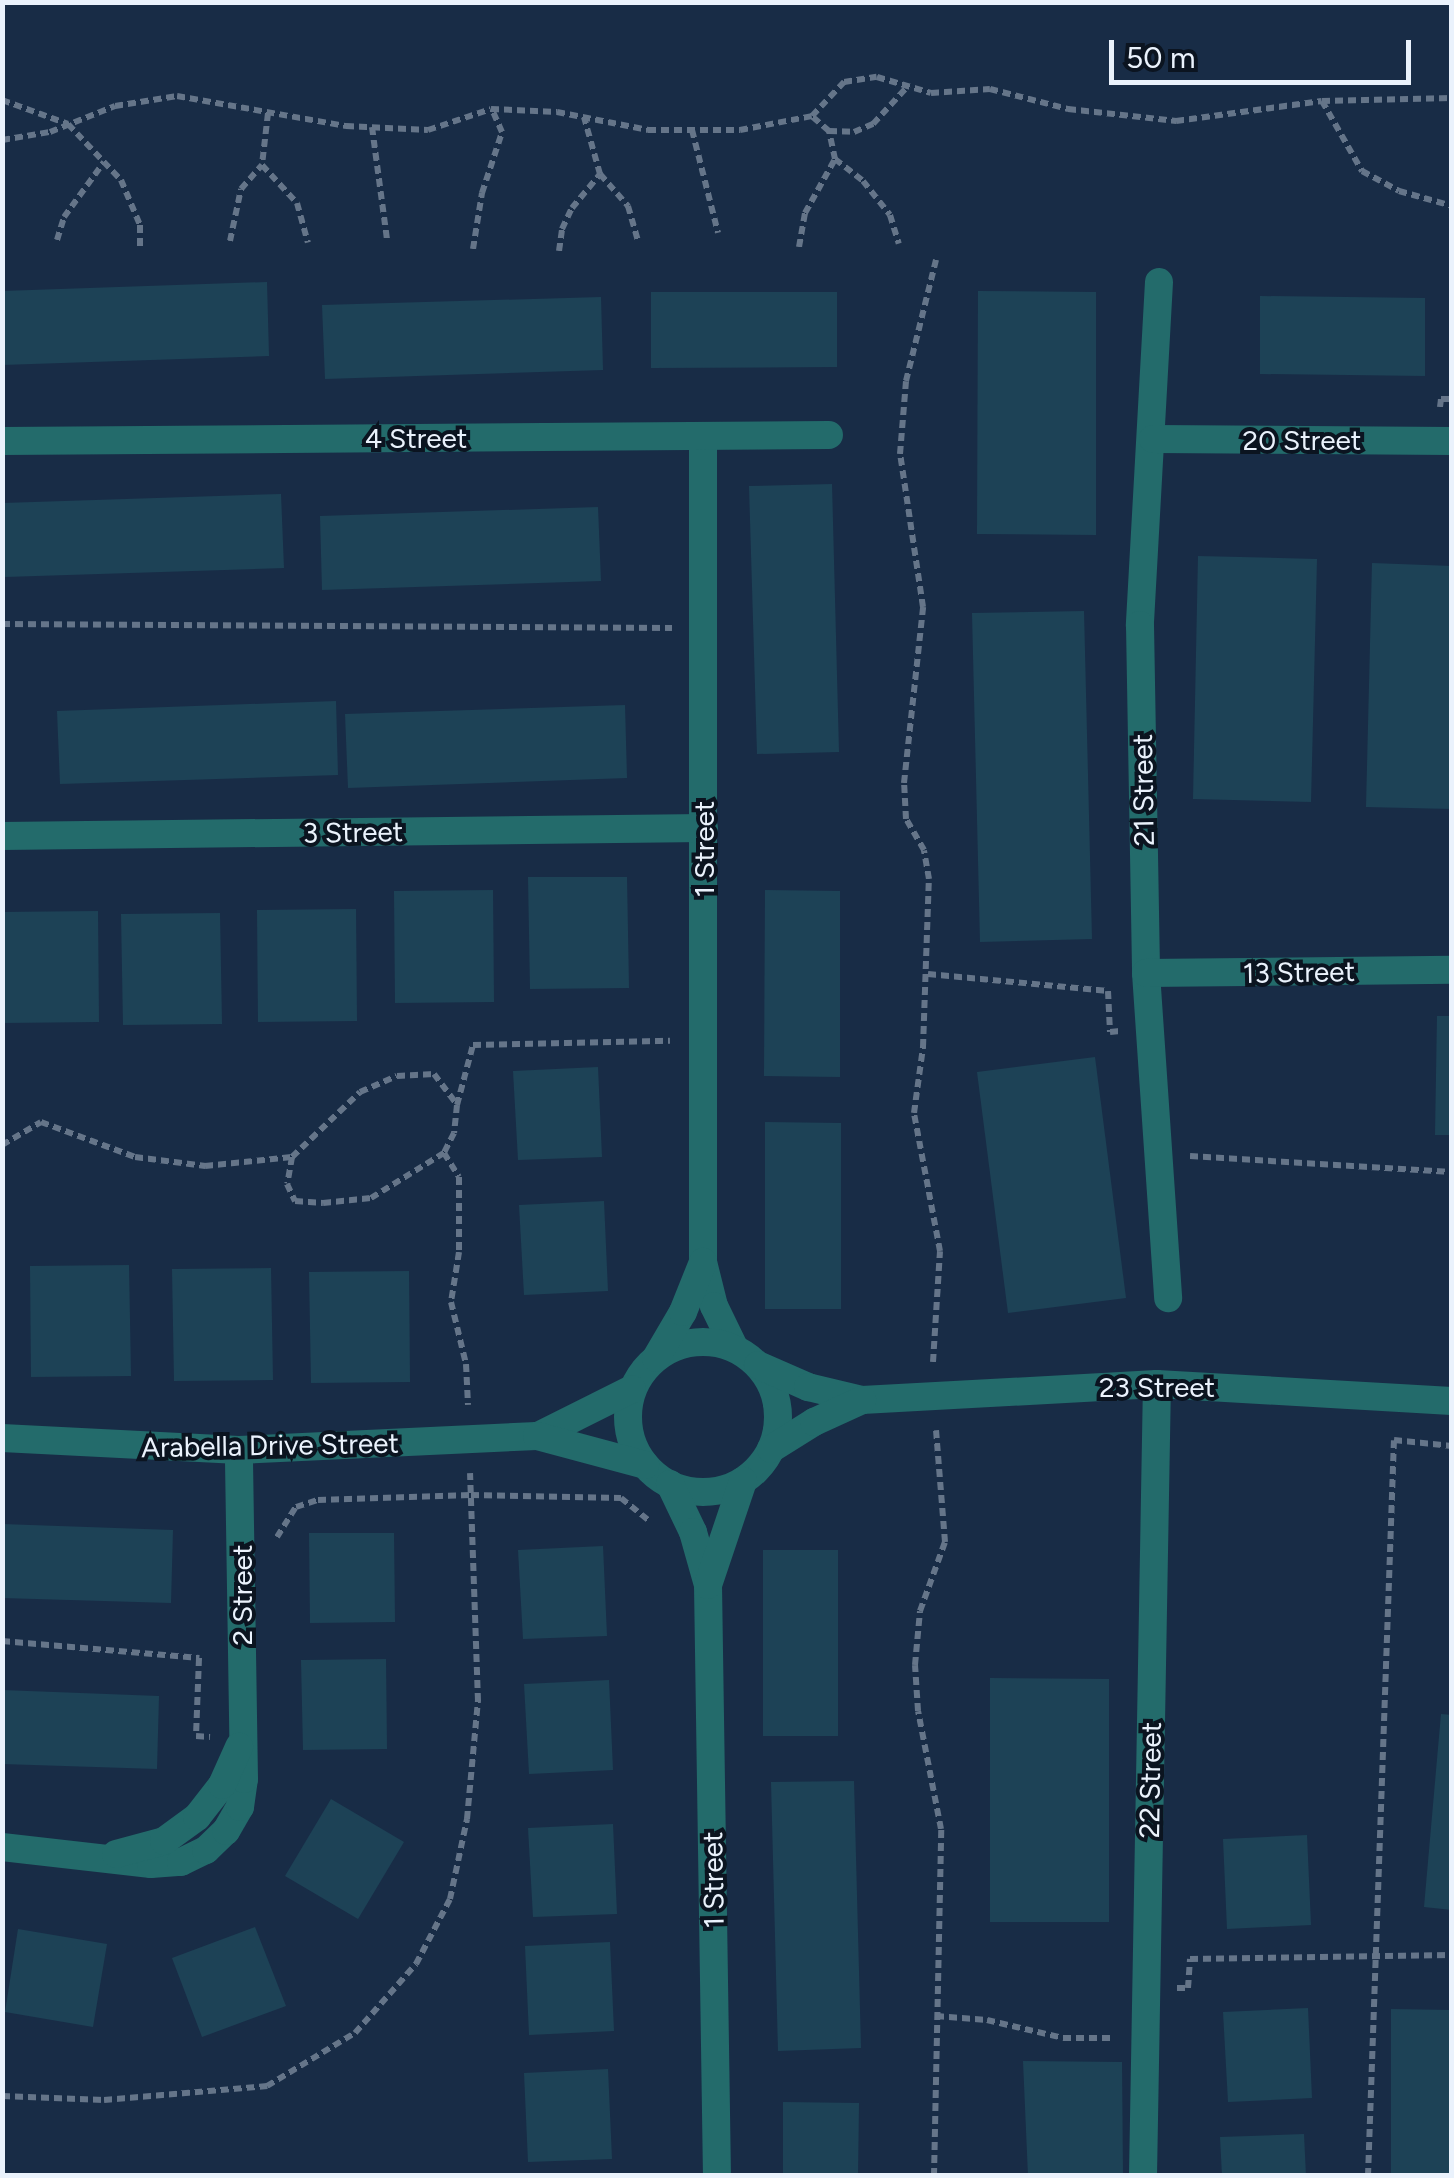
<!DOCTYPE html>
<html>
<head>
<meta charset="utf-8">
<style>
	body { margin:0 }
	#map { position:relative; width:1454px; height:2178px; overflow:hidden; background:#182c46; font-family:Figtree,sans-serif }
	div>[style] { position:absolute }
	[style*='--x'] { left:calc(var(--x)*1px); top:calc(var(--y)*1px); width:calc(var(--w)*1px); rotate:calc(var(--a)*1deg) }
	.building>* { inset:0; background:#1d4256 }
	.path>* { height:6px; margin-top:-3px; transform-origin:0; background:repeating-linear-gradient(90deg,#657589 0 8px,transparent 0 13px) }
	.minor>* { height:28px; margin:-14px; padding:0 14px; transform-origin:14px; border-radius:14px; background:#236b6b }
	.minor>.ring { margin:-14px; padding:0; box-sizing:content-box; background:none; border:28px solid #236b6b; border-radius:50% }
	span { translate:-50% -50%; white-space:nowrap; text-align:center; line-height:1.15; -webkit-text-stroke:8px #0b1420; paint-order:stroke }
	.street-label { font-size:28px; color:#eaf2fc }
	.frame { position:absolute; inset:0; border:5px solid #eaf2fc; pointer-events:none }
	.scale { position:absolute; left:1109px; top:40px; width:302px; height:45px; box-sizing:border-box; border:5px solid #eaf2fc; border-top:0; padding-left:12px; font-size:30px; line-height:35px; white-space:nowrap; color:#eaf2fc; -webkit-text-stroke:8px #0b1420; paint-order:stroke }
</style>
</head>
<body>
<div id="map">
	<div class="building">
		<i style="clip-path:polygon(267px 282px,269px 356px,2px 365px,2px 291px)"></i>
		<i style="clip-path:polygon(978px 291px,1096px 292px,1096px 535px,977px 534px)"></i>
		<i style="clip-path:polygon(651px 292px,837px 292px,837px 367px,651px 368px)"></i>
		<i style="clip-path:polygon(1260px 296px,1425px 298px,1425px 376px,1260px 374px)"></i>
		<i style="clip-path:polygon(601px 297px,603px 370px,325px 379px,322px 305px)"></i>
		<i style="clip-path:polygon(832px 484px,839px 752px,757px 754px,749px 486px)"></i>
		<i style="clip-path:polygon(281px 494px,284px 568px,5px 577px,3px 503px)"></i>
		<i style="clip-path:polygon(598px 507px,601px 581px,322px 590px,320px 516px)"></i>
		<i style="clip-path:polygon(1198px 556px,1317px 559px,1311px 802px,1193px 799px)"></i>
		<i style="clip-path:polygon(1372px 563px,1452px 566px,1452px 809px,1366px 807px)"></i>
		<i style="clip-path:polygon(1084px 611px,1092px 939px,980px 942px,972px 613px)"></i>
		<i style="clip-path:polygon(336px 701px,338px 775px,60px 784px,57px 711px)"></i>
		<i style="clip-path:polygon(625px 705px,627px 778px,348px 788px,345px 714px)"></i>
		<i style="clip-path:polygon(528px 877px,627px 877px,629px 988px,530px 989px)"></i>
		<i style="clip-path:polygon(493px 890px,494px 1002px,395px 1003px,394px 891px)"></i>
		<i style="clip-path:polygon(765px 890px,840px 891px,840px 1077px,764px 1076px)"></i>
		<i style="clip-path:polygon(356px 909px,357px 1021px,258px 1022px,257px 910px)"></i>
		<i style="clip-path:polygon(98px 911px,99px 1022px,2px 1023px,2px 912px)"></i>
		<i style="clip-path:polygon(220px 913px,222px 1024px,123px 1025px,121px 914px)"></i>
		<i style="clip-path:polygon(1437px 1016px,1452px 1016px,1452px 1135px,1435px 1135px)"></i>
		<i style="clip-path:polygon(1095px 1057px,1126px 1298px,1008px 1313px,977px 1072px)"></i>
		<i style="clip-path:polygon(598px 1067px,602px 1157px,518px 1160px,513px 1071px)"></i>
		<i style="clip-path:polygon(765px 1122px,841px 1123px,841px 1309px,765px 1309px)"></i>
		<i style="clip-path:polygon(604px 1201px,608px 1291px,524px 1295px,519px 1205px)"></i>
		<i style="clip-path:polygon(129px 1265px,131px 1376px,31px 1377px,30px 1266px)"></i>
		<i style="clip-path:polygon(271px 1268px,273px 1380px,174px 1381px,172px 1269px)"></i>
		<i style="clip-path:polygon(409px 1271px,410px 1382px,311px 1383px,309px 1272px)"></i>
		<i style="clip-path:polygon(2px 1524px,173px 1530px,171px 1603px,2px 1598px)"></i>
		<i style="clip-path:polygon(309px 1533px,394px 1533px,395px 1622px,310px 1623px)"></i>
		<i style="clip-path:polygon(603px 1546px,607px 1636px,523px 1639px,518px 1550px)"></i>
		<i style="clip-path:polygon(763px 1550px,838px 1550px,838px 1736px,763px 1736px)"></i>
		<i style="clip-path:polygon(386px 1659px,387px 1749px,303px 1750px,301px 1660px)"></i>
		<i style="clip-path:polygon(990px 1678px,1109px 1679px,1109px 1922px,990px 1922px)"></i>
		<i style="clip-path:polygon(609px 1680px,613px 1770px,529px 1774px,524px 1684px)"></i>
		<i style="clip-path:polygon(2px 1690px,159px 1696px,157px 1769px,2px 1764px)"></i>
		<i style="clip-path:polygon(1441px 1714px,1452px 1715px,1452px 1910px,1424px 1907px)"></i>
		<i style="clip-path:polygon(854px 1781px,861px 2048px,778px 2051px,771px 1782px)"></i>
		<i style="clip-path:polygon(331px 1799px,404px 1842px,358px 1919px,285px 1876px)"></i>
		<i style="clip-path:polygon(613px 1824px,617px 1914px,533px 1917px,528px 1828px)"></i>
		<i style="clip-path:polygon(1307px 1835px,1311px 1925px,1227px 1929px,1223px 1839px)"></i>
		<i style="clip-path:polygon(255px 1927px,286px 2006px,202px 2037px,172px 1958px)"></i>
		<i style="clip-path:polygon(18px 1929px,107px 1944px,93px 2027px,5px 2012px)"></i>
		<i style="clip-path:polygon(610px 1942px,614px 2031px,529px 2035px,525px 1946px)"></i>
		<i style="clip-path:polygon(1308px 2008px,1312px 2098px,1228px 2102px,1223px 2012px)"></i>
		<i style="clip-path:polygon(1391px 2009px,1452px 2010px,1452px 2176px,1391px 2176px)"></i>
		<i style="clip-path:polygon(1023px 2061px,1122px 2062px,1123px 2176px,1028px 2176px)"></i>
		<i style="clip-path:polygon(608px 2069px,612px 2159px,528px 2162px,524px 2073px)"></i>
		<i style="clip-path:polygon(783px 2102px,859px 2103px,858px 2176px,783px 2176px)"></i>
		<i style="clip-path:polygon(1304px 2134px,1306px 2176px,1222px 2176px,1220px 2137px)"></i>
	</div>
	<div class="path">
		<i style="--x:2;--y:100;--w:70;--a:20"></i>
		<i style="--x:68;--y:124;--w:77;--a:46.6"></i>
		<i style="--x:121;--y:180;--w:49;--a:67.1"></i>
		<i style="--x:140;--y:225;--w:23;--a:90"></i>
		<i style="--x:1322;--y:101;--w:81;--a:60.3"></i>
		<i style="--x:1362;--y:171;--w:42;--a:28.4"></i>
		<i style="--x:1399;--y:191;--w:55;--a:15.8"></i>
		<i style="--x:268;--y:113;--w:52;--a:96.6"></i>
		<i style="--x:262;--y:165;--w:52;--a:47.4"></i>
		<i style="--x:297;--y:203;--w:41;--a:74.6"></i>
		<i style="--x:372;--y:127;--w:114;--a:82.4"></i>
		<i style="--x:692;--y:130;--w:106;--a:75.8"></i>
		<i style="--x:829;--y:131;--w:25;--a:2"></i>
		<i style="--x:854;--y:132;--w:21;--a:-23"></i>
		<i style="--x:873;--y:124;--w:52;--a:-47.4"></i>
		<i style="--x:2;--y:140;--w:49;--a:-9.5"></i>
		<i style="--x:50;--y:132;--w:70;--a:-21.8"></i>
		<i style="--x:115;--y:106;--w:63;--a:-9.2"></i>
		<i style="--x:177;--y:96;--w:172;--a:10.1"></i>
		<i style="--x:346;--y:126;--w:82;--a:2.8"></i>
		<i style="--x:428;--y:130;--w:66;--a:-18.4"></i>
		<i style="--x:491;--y:109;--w:66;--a:2.6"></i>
		<i style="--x:557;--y:112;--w:93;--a:11.2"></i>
		<i style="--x:648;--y:130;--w:92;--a:0"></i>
		<i style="--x:740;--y:130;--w:73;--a:-11"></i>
		<i style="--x:812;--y:116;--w:47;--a:-46.7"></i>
		<i style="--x:844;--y:82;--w:33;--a:-9"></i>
		<i style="--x:877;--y:77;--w:56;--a:16.5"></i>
		<i style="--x:931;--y:93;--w:59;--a:-3.9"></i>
		<i style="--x:990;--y:89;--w:81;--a:14.4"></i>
		<i style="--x:1068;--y:109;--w:109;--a:6.3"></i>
		<i style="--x:1176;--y:121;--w:147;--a:-7.8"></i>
		<i style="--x:1322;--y:101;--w:130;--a:-1.3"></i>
		<i style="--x:835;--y:159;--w:36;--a:38"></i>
		<i style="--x:863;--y:181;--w:43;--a:51.5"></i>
		<i style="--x:890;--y:215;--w:30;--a:73"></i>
		<i style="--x:600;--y:174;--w:43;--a:48.8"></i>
		<i style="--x:628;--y:206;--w:35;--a:74"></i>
		<i style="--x:57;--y:240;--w:24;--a:-73"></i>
		<i style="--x:64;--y:217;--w:68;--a:-54"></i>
		<i style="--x:230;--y:241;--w:53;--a:-78.1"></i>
		<i style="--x:241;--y:189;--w:32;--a:-49"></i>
		<i style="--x:799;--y:247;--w:35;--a:-80"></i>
		<i style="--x:805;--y:213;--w:62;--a:-60.9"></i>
		<i style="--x:835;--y:159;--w:29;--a:-102"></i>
		<i style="--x:829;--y:131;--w:23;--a:-139"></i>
		<i style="--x:473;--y:249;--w:57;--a:-80.9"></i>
		<i style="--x:482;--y:193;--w:64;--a:-71.8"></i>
		<i style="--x:502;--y:132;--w:24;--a:-114"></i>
		<i style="--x:559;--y:251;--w:22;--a:-82"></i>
		<i style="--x:562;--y:229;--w:23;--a:-65"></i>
		<i style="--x:572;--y:208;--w:44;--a:-50.5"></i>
		<i style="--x:600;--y:174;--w:59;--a:-105.7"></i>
		<i style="--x:1440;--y:407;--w:8;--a:-83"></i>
		<i style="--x:1441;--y:399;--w:11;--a:0"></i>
		<i style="--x:2;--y:624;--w:670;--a:0.34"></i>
		<i style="--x:928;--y:974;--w:181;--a:5.4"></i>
		<i style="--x:1108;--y:991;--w:41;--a:87.2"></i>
		<i style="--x:1110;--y:1032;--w:10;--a:-6"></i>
		<i style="--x:457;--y:1105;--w:62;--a:-75.1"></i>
		<i style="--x:473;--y:1045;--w:197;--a:-1.2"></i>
		<i style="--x:2;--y:1145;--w:45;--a:-30.5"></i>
		<i style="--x:41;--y:1122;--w:100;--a:20.4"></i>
		<i style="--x:135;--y:1157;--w:71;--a:7.3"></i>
		<i style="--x:205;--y:1166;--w:87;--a:-5.9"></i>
		<i style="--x:292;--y:1157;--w:27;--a:100"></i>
		<i style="--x:287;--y:1184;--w:19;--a:65"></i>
		<i style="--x:295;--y:1201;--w:28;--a:4"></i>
		<i style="--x:323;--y:1203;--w:48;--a:-5.9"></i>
		<i style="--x:371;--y:1198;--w:86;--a:-31.7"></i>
		<i style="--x:444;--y:1153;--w:28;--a:58"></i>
		<i style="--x:459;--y:1177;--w:75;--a:90"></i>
		<i style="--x:459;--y:1252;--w:51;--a:99.1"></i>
		<i style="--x:451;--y:1302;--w:64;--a:76.4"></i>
		<i style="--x:466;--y:1364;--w:41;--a:87.2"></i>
		<i style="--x:1190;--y:1156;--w:262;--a:3.5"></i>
		<i style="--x:292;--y:1157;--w:94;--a:-43.7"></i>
		<i style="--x:360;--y:1092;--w:40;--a:-23.4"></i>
		<i style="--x:397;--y:1076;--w:37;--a:-3"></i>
		<i style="--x:434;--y:1074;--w:39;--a:53"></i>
		<i style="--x:457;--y:1105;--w:28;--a:96"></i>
		<i style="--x:454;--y:1133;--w:22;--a:117"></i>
		<i style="--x:933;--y:1362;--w:111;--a:-86.4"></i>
		<i style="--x:940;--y:1251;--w:140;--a:-100.7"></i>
		<i style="--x:914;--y:1113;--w:67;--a:-82.2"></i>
		<i style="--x:923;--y:1047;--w:168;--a:-88"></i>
		<i style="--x:929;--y:879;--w:29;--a:-100"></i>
		<i style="--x:924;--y:850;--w:36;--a:-120"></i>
		<i style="--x:906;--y:819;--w:36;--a:-93"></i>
		<i style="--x:904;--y:783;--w:177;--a:-83.8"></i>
		<i style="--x:923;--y:607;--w:155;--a:-98.5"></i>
		<i style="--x:900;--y:454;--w:73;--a:-85.3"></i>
		<i style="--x:906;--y:381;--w:125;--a:-76.1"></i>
		<i style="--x:277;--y:1537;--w:36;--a:-58"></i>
		<i style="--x:296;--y:1507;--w:23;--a:-18"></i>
		<i style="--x:318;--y:1500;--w:153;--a:-1.9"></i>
		<i style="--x:471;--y:1495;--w:150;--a:1.1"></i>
		<i style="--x:621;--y:1498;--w:35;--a:39"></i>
		<i style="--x:2;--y:1641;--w:198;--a:4.9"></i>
		<i style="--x:199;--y:1658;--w:78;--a:92.2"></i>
		<i style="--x:196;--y:1736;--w:14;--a:4"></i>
		<i style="--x:1177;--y:1988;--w:11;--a:0"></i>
		<i style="--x:1188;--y:1988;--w:29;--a:-86"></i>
		<i style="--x:1190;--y:1959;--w:262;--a:-0.9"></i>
		<i style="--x:936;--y:2016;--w:51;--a:4.5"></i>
		<i style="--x:987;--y:2020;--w:78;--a:13.3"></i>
		<i style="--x:1063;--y:2038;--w:49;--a:0"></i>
		<i style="--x:2;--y:2096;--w:102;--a:2.2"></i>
		<i style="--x:104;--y:2100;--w:164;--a:-4.9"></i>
		<i style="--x:267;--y:2086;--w:103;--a:-31.1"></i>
		<i style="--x:355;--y:2033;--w:92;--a:-48.5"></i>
		<i style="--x:416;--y:1964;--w:73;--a:-62.4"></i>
		<i style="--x:450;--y:1899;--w:82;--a:-78"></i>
		<i style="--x:467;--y:1819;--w:119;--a:-84.7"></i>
		<i style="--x:478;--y:1701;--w:228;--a:-92"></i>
		<i style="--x:934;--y:2176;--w:347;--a:-88.8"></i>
		<i style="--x:941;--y:1829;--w:120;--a:-101"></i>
		<i style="--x:918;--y:1711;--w:46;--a:-93.7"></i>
		<i style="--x:915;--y:1665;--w:54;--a:-84.7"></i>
		<i style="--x:920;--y:1611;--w:73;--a:-70.1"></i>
		<i style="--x:945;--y:1542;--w:112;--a:-94.6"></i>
		<i style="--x:1368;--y:2176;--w:736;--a:-87.98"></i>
		<i style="--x:1394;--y:1440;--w:58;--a:5.9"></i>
	</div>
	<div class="minor">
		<i style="--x:1159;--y:282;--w:344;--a:93.2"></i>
		<i style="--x:1140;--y:625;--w:348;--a:89"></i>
		<i style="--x:1146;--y:973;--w:326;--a:86.1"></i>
		<i style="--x:703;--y:436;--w:826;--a:90"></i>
		<i style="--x:703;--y:1262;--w:45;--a:76"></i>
		<i style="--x:714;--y:1306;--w:46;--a:64"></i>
		<i style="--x:1153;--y:439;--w:299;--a:0.4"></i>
		<i style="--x:2;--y:441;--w:827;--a:-0.42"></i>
		<i style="--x:2;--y:836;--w:702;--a:-0.65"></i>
		<i style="--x:1146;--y:973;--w:306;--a:-0.6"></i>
		<i class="ring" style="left:628px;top:1342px;width:122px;height:122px"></i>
		<i style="--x:656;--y:1358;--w:53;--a:-59.6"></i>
		<i style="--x:683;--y:1312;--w:54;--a:-68.2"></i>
		<i style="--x:758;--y:1365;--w:55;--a:23.7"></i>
		<i style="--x:808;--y:1387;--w:56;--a:13.5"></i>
		<i style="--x:862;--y:1400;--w:295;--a:-3.1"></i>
		<i style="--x:1157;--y:1384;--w:295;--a:3.3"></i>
		<i style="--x:538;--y:1436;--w:105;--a:-26.6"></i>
		<i style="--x:2;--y:1438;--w:237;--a:2.9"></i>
		<i style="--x:239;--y:1450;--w:298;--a:-2.7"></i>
		<i style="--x:537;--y:1436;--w:112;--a:15"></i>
		<i style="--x:771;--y:1449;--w:51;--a:-32.1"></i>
		<i style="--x:814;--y:1422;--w:53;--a:-24.6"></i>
		<i style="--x:670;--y:1484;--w:53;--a:64.4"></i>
		<i style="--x:693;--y:1532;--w:55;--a:74.2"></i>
		<i style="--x:708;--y:1585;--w:591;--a:89.13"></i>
		<i style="--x:708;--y:1585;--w:110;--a:-71.4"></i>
		<i style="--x:2;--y:1847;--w:150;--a:6.5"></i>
		<i style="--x:151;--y:1864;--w:30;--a:-4"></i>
		<i style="--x:181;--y:1862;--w:28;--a:-26"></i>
		<i style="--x:206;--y:1850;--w:28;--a:-44"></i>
		<i style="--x:226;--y:1831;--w:28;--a:-60"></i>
		<i style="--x:240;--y:1807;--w:28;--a:-82"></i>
		<i style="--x:244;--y:1779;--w:329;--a:-90.9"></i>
		<i style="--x:116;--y:1854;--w:50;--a:-15.2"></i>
		<i style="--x:164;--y:1841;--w:41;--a:-36"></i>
		<i style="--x:197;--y:1817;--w:41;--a:-52"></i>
		<i style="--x:222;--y:1785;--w:42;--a:-65.9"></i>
		<i style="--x:1143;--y:2176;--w:792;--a:-88.99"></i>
	</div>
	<div class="street-label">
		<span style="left:416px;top:438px">4 Street</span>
		<span style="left:1302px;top:440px">20 Street</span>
		<span style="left:1143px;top:790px;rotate:-91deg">21 Street</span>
		<span style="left:353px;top:832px;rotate:-1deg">3 Street</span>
		<span style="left:704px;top:849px;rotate:-90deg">1 Street</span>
		<span style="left:1299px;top:972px;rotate:-1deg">13 Street</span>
		<span style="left:1157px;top:1387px">23 Street</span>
		<span style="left:270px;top:1445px;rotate:-1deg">Arabella Drive Street</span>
		<span style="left:242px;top:1595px;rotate:-90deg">2 Street</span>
		<span style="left:1150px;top:1780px;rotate:-89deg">22 Street</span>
		<span style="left:713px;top:1880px;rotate:-91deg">1 Street</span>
	</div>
	<div class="frame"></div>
	<div class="scale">50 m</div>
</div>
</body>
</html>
